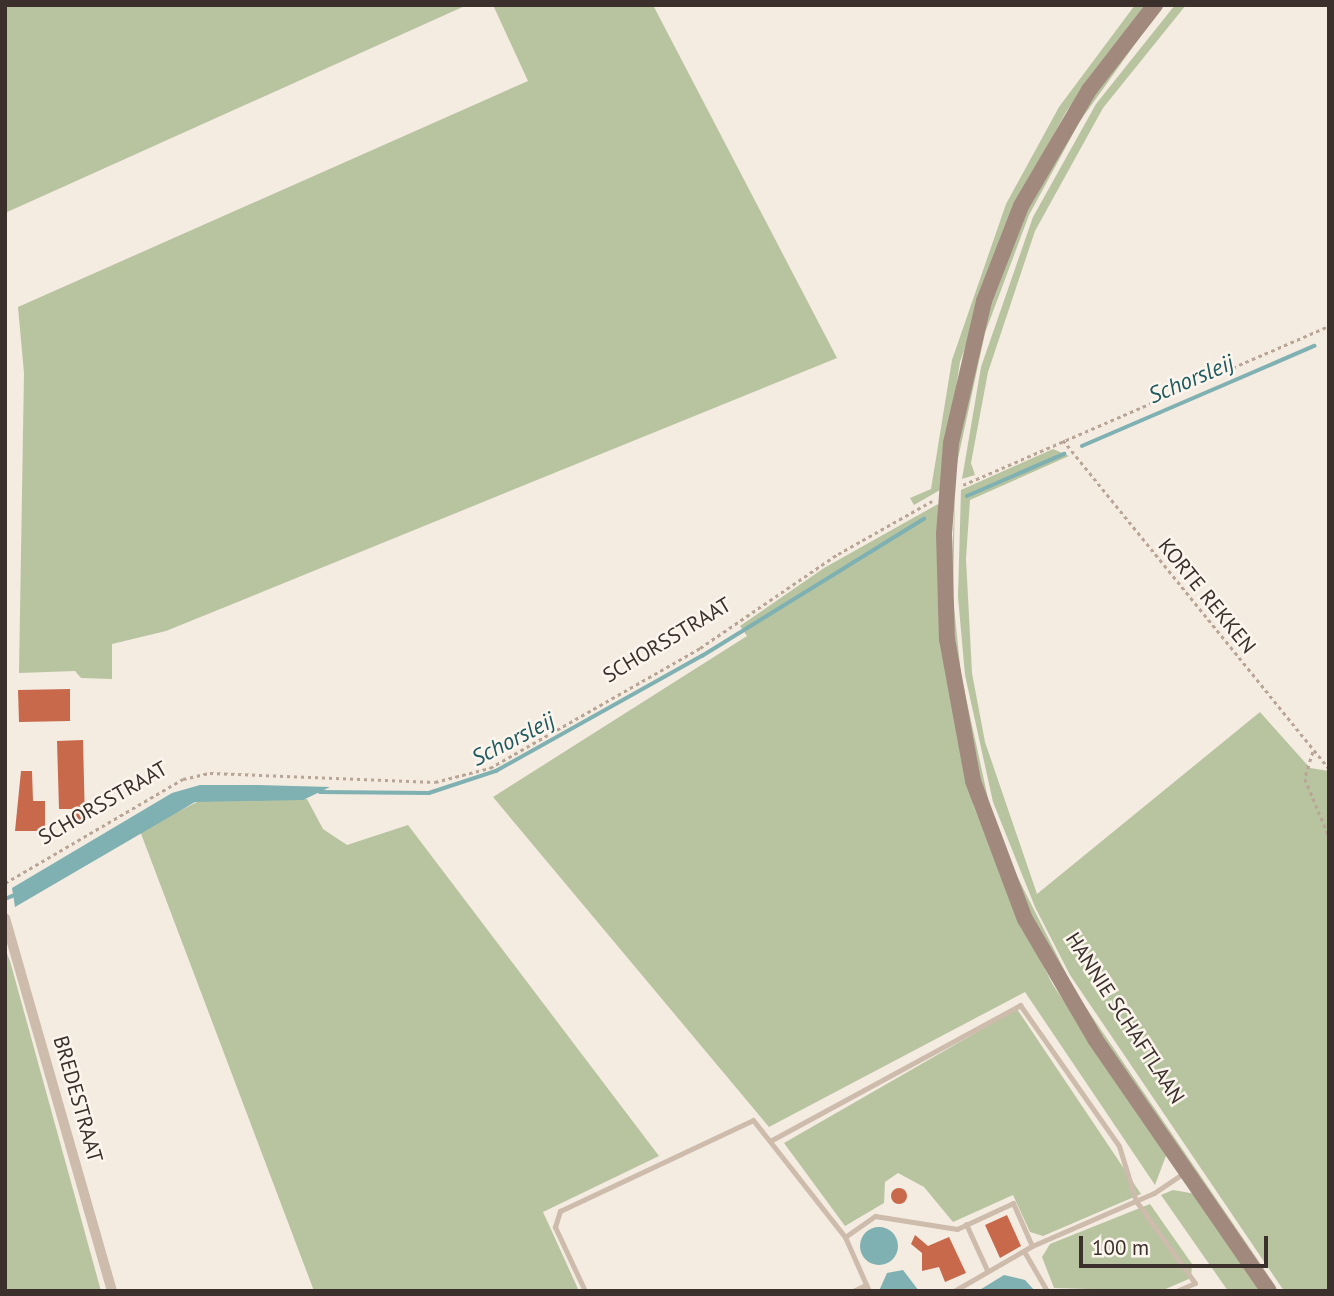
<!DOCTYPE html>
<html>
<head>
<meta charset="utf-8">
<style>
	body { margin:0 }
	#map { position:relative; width:1334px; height:1296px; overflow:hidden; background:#f4ebe1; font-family:"PT Sans",sans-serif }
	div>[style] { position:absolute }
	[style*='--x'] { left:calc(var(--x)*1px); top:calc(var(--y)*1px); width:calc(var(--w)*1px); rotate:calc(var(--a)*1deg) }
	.green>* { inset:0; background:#b8c4a0 }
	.water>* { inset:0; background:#7fb0b2 }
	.round { border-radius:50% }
	.stream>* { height:3.5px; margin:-1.75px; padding:0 1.75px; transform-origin:1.75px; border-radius:1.75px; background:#7fb0b2 }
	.building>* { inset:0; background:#c8694b }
	.path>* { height:2.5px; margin-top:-1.25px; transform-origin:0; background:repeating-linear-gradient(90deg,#b9a596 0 3.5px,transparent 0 7px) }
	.service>* { height:5px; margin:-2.5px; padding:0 2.5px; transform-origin:2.5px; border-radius:2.5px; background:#cdbbac }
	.minor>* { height:10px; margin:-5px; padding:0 5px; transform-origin:5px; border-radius:5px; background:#cdbbac }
	.secondary>* { height:16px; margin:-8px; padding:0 8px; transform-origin:8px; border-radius:8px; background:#a18a7d }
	span { translate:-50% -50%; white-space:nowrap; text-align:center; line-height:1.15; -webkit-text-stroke:5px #fbf5ee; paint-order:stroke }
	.street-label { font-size:21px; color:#3b302b }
	.water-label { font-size:23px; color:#1f5a5e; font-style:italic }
	.frame { position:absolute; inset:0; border:7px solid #3b302b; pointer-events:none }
	.scale { position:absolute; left:1079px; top:1236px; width:189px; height:32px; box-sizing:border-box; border:4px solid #3b302b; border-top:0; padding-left:9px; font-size:21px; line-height:24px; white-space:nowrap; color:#3b302b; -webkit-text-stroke:5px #fbf5ee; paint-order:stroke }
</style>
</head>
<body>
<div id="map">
	<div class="green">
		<i style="clip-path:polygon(5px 5px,467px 5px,5px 213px)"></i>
		<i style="clip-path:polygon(493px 5px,653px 5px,837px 358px,166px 631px,112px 644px,112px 679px,81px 678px,75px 671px,19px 673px,24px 373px,18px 307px,528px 81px)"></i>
		<i style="clip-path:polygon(1135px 5px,1146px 5px,1066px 112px,1014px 208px,960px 362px,940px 490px,914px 505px,910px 498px,931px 489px,952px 360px,1006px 204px,1059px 107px)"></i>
		<i style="clip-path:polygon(1163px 5px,1080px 121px,1029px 215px,985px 333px,953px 482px,963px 411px,996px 285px,1025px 213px,1076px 119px)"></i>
		<i style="clip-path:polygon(1175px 5px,1186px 5px,1103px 108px,1035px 231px,988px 372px,971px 463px,975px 475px,962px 479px,981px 367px,1033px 217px,1096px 104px)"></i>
		<i style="clip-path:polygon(1053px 449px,1069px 456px,970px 500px,966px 559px,972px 673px,985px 742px,1037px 894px,1260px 712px,1310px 768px,1329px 771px,1329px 1291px,1284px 1291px,1070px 975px,1035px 907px,993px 802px,965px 675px,958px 597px,961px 490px)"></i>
		<i style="clip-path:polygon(955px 495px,953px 597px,961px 675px,989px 803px,1008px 858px,1076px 993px,1279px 1291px,1093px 1026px,1036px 930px,985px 804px,965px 720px,950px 597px)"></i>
		<i style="clip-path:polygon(938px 504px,946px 677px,974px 807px,1017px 915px,1053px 985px,1167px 1153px,1155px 1185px,1025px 992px,769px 1127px,493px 797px,747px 636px,740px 626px,824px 568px)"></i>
		<i style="clip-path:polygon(307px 799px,323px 829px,347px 845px,408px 825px,659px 1156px,543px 1212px,579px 1291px,314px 1291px,140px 831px,201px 800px)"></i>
		<i style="clip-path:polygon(5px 949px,10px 961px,101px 1291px,5px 1291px)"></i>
		<i style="clip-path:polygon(1017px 1009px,1141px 1194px,1043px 1236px,1030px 1232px,1013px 1195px,953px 1222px,924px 1187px,898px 1173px,885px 1182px,884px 1203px,845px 1226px,784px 1143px)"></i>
		<i style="clip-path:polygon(1173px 1190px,1196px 1194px,1261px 1291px,1228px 1291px,1161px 1195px)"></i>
		<i style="clip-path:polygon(1150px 1204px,1192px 1264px,1191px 1278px,1161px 1291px,1054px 1288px,1042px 1257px,1050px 1244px)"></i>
	</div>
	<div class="water">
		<i style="clip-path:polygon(257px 785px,330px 787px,303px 800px,195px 802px,15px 907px,12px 888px,172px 793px,200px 785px)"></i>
		<i class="round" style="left:860px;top:1227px;width:38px;height:38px"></i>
		<i style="clip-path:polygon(903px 1270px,919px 1291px,879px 1291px,887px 1273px)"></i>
		<i style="clip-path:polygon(1004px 1275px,1025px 1280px,1035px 1291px,978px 1291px)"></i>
	</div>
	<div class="stream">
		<i style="--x:1082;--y:446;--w:253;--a:-23.3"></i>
		<i style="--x:967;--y:496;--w:106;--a:-23.4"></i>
		<i style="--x:320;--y:792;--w:109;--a:0.5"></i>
		<i style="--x:429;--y:793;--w:71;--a:-18.2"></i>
		<i style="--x:496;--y:771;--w:236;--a:-29.2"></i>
		<i style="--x:702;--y:656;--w:261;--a:-31.7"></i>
		<i style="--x:5;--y:899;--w:11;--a:-22"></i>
	</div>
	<div class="building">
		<i style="clip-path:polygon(70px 689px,70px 721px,19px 722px,18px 690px)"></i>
		<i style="clip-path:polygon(83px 740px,85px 822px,74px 828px,73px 809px,59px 809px,57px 741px)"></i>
		<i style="clip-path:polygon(21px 771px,32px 771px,33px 801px,45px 801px,45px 831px,15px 831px)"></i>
		<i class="round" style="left:891px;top:1188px;width:16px;height:16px"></i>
		<i style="clip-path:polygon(1007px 1215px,1021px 1246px,1000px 1258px,985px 1225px)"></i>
		<i style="clip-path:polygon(915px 1235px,928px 1246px,949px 1237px,966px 1273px,945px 1282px,939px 1267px,922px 1271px,922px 1253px,911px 1244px)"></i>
	</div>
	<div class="path">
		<i style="--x:1063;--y:440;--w:423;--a:51"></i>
		<i style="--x:963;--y:485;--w:399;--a:-23.5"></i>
		<i style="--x:1313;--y:752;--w:28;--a:107"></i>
		<i style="--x:1305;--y:779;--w:62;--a:67.2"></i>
		<i style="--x:5;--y:883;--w:206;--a:-30.3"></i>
		<i style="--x:183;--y:779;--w:28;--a:-13"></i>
		<i style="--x:210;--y:773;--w:225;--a:2.3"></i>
		<i style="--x:435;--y:782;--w:57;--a:-14.3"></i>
		<i style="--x:490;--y:768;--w:242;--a:-29.7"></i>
		<i style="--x:700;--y:648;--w:167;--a:-34.3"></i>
		<i style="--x:838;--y:554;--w:108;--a:-29.4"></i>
	</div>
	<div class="service">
		<i style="--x:770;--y:1141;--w:285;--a:-28.5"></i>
		<i style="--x:1020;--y:1005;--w:172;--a:54.9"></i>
		<i style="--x:1119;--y:1146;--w:58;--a:72.8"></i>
		<i style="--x:1136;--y:1201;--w:101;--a:54.3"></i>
		<i style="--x:1195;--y:1283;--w:21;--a:157"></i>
		<i style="--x:966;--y:1224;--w:51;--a:65.5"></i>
		<i style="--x:845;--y:1237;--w:37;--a:-35"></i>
		<i style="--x:875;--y:1216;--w:83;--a:9"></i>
		<i style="--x:957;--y:1229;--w:62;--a:-24.9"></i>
		<i style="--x:1013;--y:1203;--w:47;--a:66.2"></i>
		<i style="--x:1032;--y:1246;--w:133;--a:-23.5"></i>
		<i style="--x:1154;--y:1193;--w:37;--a:-34"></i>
		<i style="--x:1025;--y:1253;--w:44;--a:59.9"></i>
		<i style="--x:585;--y:1291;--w:71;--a:-115.1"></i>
		<i style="--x:555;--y:1227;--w:17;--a:-73"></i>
		<i style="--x:560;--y:1211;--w:213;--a:-25.2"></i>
		<i style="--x:753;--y:1120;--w:149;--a:51.8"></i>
		<i style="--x:845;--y:1237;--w:59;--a:66"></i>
		<i style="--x:853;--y:1291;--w:14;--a:-25"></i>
		<i style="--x:954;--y:1291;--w:90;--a:-30"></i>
	</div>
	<div class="minor">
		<i style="--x:5;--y:918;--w:388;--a:74"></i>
	</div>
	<div class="secondary">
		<i style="--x:1155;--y:5;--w:108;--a:127.8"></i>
		<i style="--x:1089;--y:90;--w:134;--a:120.4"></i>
		<i style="--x:1021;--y:206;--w:102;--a:111.3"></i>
		<i style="--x:984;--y:301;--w:146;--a:103.1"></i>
		<i style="--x:951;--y:443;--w:91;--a:94.4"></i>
		<i style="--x:944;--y:534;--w:105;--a:88.4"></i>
		<i style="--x:947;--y:639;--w:144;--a:79.6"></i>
		<i style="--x:973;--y:781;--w:147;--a:69.4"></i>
		<i style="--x:1025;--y:919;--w:139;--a:59.7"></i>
		<i style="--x:1095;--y:1039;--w:306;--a:55.4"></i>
	</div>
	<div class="street-label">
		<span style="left:1207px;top:596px;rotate:51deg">KORTE REKKEN</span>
		<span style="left:667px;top:640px;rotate:-31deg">SCHORSSTRAAT</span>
		<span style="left:103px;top:803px;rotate:-30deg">SCHORSSTRAAT</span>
		<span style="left:1125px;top:1018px;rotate:57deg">HANNIE SCHAFTLAAN</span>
		<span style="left:78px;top:1099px;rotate:74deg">BREDESTRAAT</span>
	</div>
	<div class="water-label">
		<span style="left:1191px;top:379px;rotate:-23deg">Schorsleij</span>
		<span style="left:513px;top:739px;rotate:-27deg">Schorsleij</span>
	</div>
	<div class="frame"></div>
	<div class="scale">100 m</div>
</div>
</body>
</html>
